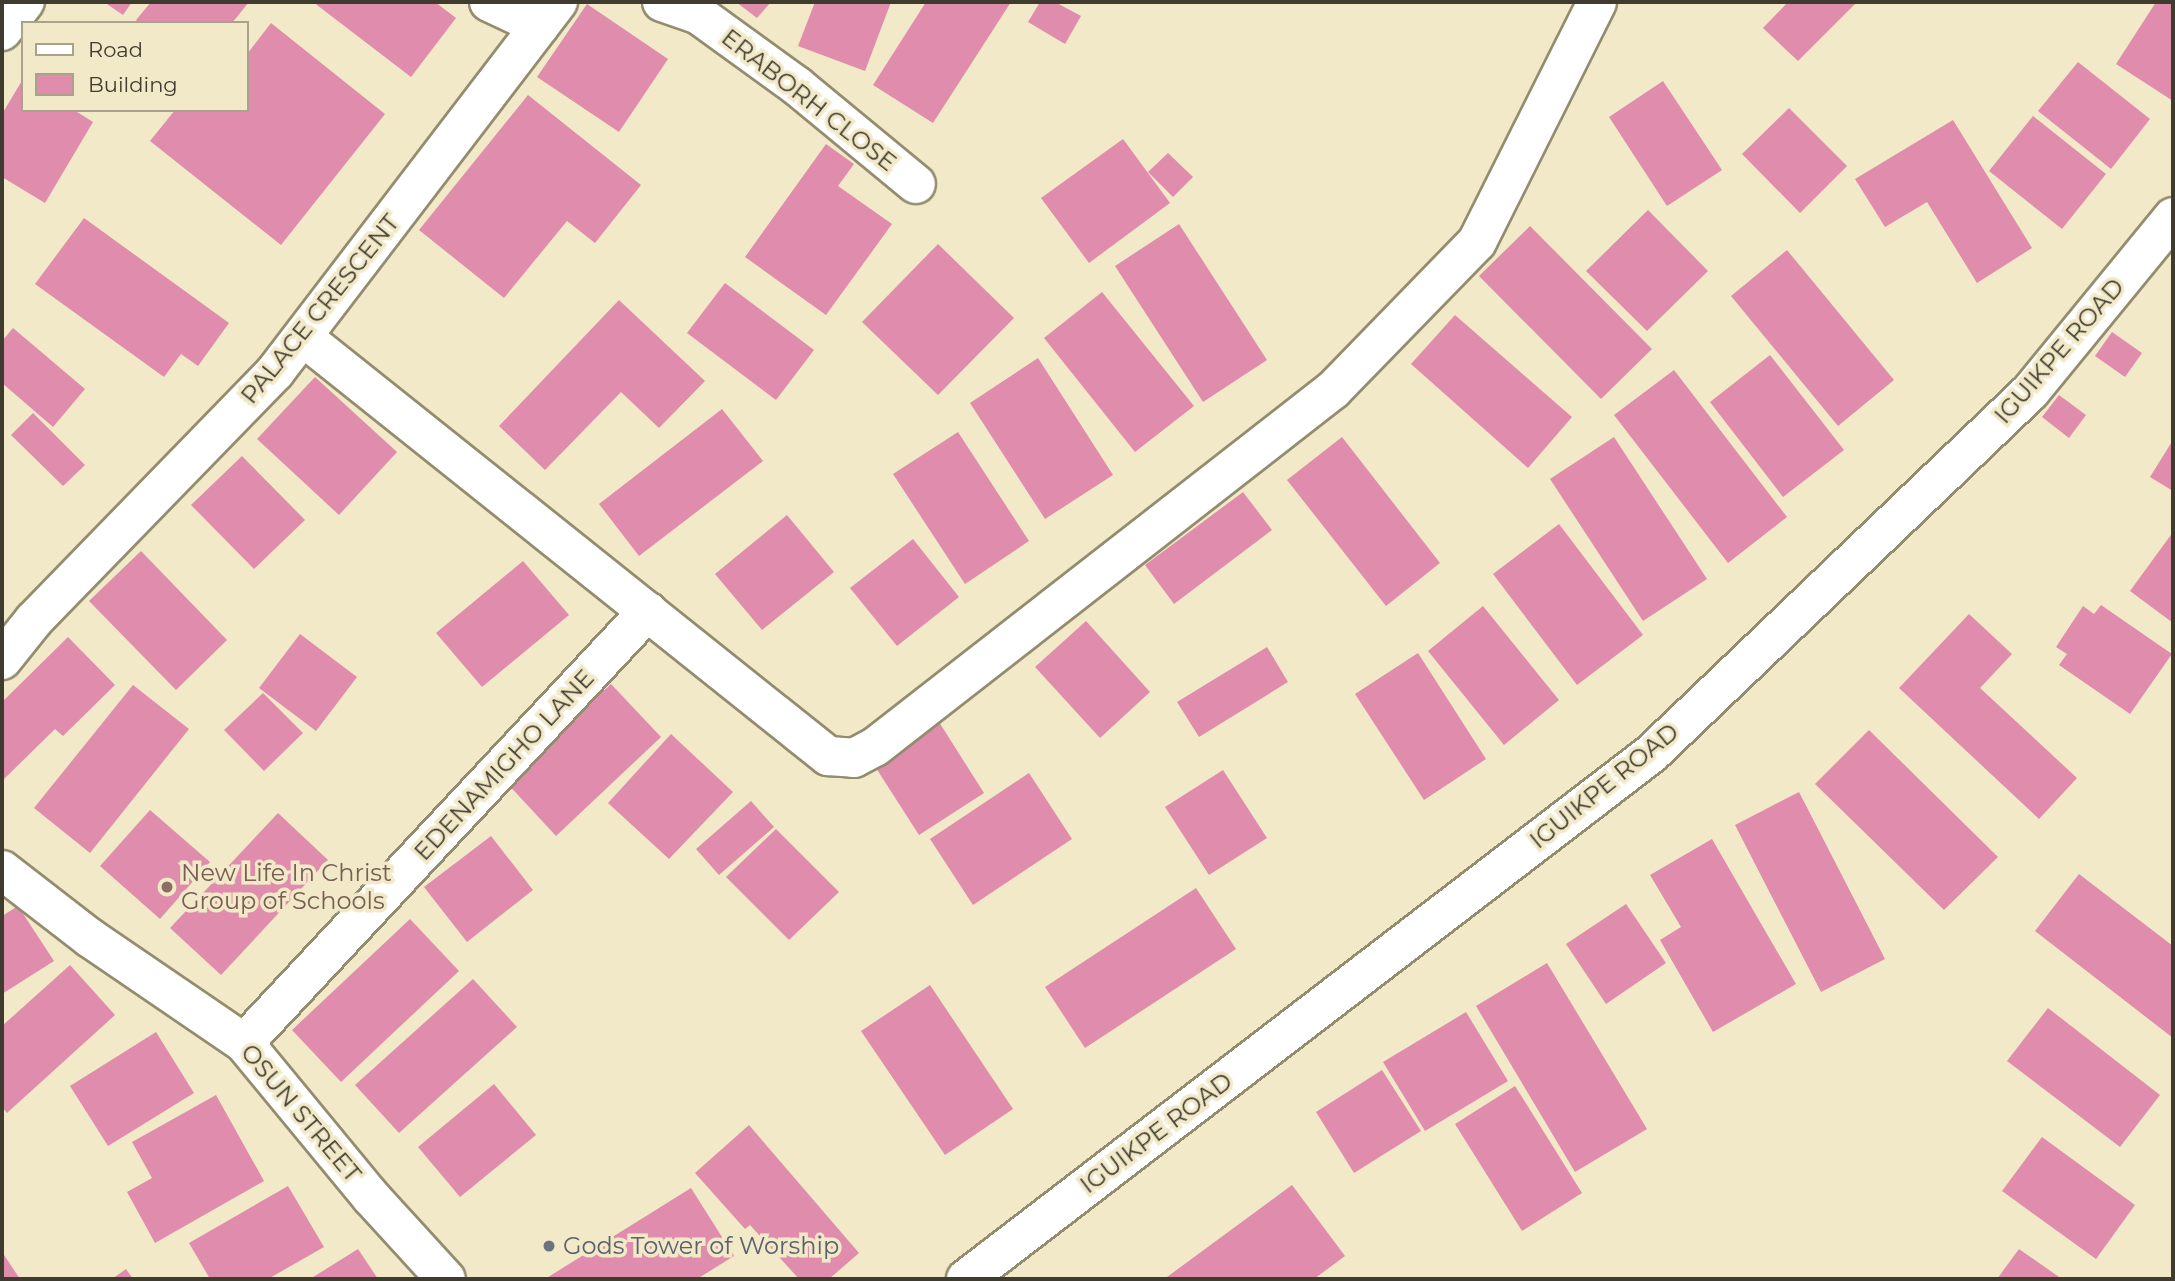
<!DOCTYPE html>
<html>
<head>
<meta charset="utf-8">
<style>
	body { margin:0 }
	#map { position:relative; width:2175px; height:1281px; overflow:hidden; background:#f2e9c9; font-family:Montserrat,sans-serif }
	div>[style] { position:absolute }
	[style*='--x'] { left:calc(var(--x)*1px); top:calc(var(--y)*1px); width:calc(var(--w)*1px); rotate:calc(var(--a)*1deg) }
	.building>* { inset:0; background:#e08cad }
	.roads { filter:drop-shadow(2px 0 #948c6f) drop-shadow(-2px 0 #948c6f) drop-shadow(0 2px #948c6f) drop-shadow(0 -2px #948c6f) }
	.minor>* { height:38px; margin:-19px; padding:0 19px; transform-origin:19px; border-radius:19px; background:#fff }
	.dots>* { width:19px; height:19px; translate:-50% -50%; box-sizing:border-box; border:4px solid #f2e9c9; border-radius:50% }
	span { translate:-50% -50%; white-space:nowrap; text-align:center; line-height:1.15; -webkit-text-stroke:7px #f2e9c9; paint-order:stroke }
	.street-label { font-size:24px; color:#3f3b2f }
	.education-label { font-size:24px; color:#785e54 }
	.left { translate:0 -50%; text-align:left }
	.worship-label { font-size:24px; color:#5b616d }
	.frame { position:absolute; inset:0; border:4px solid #3f3b2f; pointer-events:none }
	.legend { position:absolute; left:21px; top:21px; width:228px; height:91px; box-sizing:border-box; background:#f2e9c9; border:2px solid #aaa38b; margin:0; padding:9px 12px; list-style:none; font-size:21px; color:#3f3b2f }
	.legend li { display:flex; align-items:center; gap:14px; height:35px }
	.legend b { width:35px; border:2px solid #aaa38b }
</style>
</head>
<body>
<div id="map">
	<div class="building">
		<i style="clip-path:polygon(104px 2px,132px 2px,123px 15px)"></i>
		<i style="clip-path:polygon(151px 2px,249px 2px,232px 23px,139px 23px,136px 20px)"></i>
		<i style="clip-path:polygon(313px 2px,435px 2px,456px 18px,411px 77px)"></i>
		<i style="clip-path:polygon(736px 2px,771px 2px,757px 18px)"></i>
		<i style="clip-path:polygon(815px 2px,891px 2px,865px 71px,798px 46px)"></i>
		<i style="clip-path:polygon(926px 2px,1011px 2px,933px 123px,873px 85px)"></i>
		<i style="clip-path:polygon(1040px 2px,1055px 2px,1081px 16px,1065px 44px,1028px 22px)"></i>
		<i style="clip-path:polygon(1788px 2px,1857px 2px,1798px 61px,1763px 28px)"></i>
		<i style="clip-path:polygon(2156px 2px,2173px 2px,2173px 101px,2116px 64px)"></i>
		<i style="clip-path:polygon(587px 4px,668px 59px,619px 132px,537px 77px)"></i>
		<i style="clip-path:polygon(271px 23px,385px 114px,281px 245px,150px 141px,175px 110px,247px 110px,247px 54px)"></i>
		<i style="clip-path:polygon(2078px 62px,2150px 119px,2111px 169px,2038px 111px)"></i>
		<i style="clip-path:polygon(23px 79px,23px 110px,74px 110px,93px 122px,45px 203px,2px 177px,2px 114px)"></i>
		<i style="clip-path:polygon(1663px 81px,1722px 170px,1667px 206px,1609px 117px)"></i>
		<i style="clip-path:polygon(528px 95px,641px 185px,595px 243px,567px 221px,504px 298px,419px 230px)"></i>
		<i style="clip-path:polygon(1789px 108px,1847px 166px,1800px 213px,1742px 154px)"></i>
		<i style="clip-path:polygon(2033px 116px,2106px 174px,2062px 229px,1989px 171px)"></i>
		<i style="clip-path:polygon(1953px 120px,2032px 248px,1977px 283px,1927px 202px,1885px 227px,1855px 179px)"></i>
		<i style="clip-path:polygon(1123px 139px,1170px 203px,1089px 263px,1041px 198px)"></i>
		<i style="clip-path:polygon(826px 144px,854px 164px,838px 186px,892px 224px,826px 315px,745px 257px)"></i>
		<i style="clip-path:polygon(1168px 153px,1193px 177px,1173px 197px,1148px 172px)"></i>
		<i style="clip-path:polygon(1648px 210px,1708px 271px,1647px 331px,1586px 271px)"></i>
		<i style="clip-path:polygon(84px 218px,229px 323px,198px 366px,181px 354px,164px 377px,35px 284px)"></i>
		<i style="clip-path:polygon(1179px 224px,1267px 360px,1203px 402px,1115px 266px)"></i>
		<i style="clip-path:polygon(1530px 226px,1652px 349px,1601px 399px,1479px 276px)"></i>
		<i style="clip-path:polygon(938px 244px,1014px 318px,938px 395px,862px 322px)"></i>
		<i style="clip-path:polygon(1787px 250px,1894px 380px,1838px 426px,1731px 296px)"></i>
		<i style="clip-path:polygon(725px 283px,814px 350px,776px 400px,687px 333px)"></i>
		<i style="clip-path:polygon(1102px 292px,1194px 406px,1135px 452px,1044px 338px)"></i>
		<i style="clip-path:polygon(619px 300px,705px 381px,659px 428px,621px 392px,545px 470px,499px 426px)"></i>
		<i style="clip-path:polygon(1455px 315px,1572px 417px,1528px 468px,1411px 364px)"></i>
		<i style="clip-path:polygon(13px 328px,85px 389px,53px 427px,2px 383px,2px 341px)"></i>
		<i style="clip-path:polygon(2112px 332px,2142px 353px,2125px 377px,2095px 356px)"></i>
		<i style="clip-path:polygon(1770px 355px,1844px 450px,1783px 497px,1710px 402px)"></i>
		<i style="clip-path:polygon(1038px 358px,1113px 475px,1045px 519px,970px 403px)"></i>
		<i style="clip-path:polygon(1674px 370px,1787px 517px,1728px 563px,1614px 415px)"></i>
		<i style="clip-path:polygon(315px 377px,397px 452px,339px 515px,257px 439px)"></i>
		<i style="clip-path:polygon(2059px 395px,2086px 415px,2069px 438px,2042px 417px)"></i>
		<i style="clip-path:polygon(722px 409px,763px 461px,639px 556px,599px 504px)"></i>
		<i style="clip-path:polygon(33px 413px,85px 465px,63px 486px,11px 435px)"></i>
		<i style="clip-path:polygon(958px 432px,1029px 541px,965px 584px,893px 474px)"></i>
		<i style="clip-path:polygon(1342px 437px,1440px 563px,1386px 606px,1287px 480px)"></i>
		<i style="clip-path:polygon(1614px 437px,1707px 579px,1643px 621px,1550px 479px)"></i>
		<i style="clip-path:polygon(2173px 440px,2173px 491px,2150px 477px)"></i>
		<i style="clip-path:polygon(242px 456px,305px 520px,254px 569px,191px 505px)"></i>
		<i style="clip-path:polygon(1243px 492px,1272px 530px,1174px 604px,1145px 565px)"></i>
		<i style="clip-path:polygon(787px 515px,834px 572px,762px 630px,715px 574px)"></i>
		<i style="clip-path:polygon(1559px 524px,1643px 635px,1577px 685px,1493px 574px)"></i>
		<i style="clip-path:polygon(2173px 532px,2173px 623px,2130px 591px)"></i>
		<i style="clip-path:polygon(913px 539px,959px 597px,897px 646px,850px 588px)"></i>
		<i style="clip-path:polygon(141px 551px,227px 640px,176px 690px,89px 601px)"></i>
		<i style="clip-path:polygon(523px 561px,569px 615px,482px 687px,436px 633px)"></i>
		<i style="clip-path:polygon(2101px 605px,2172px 654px,2130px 714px,2059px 665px,2067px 654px,2056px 647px,2083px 606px,2094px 614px)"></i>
		<i style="clip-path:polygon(1483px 606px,1559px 700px,1504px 745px,1428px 651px)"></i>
		<i style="clip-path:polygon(1969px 614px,2012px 654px,1980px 688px,2077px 778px,2039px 819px,1899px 688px)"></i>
		<i style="clip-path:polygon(1086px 621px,1150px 692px,1100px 738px,1035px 667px)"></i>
		<i style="clip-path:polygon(300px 634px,357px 677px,316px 731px,259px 688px)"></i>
		<i style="clip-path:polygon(68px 637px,115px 685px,63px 736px,55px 729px,3px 780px,2px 702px)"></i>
		<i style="clip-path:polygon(1267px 647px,1288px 682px,1199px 737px,1177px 702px)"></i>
		<i style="clip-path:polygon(1418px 653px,1486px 759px,1424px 800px,1355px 694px)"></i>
		<i style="clip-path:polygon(611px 684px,661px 737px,556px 836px,506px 782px)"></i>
		<i style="clip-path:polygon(133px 685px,189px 729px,90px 853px,34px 808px)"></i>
		<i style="clip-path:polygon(263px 693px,303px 733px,264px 771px,224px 730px)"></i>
		<i style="clip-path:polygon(932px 711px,984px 793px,919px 835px,867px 754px)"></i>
		<i style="clip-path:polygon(1869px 730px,1998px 857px,1944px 910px,1815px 784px)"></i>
		<i style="clip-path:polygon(671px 734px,733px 792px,669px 859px,608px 803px)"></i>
		<i style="clip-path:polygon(1223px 770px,1267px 838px,1209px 875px,1165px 807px)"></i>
		<i style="clip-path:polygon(1029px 773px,1072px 839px,973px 905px,930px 839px)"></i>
		<i style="clip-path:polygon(1799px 792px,1885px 959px,1821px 992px,1735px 825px)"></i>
		<i style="clip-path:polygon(751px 801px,774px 827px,719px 875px,696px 849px)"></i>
		<i style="clip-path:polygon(150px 810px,210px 862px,160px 919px,100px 866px)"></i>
		<i style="clip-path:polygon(278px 813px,328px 860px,221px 975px,170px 928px)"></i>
		<i style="clip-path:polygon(776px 829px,839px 892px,789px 940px,726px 877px)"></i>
		<i style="clip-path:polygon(491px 836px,533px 890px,467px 942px,424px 887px)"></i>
		<i style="clip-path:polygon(1712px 839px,1796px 984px,1713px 1032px,1660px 940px,1681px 927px,1650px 875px)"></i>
		<i style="clip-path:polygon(2079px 874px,2173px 946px,2173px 1038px,2035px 931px)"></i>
		<i style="clip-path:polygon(1196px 888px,1236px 949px,1085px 1048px,1045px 987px)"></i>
		<i style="clip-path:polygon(1626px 904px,1666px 963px,1606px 1004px,1566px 944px)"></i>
		<i style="clip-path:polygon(18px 906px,54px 961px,2px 994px,2px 916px)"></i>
		<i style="clip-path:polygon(410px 919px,459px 971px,341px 1082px,292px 1030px)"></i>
		<i style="clip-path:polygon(1547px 963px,1647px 1129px,1575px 1172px,1476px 1006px)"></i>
		<i style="clip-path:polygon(70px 965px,115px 1015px,7px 1113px,2px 1107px,2px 1026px)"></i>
		<i style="clip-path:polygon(473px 979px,517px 1027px,399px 1133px,355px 1085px)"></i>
		<i style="clip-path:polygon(930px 985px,1013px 1109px,945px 1155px,861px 1031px)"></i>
		<i style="clip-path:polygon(2048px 1008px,2160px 1095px,2120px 1147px,2007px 1061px)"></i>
		<i style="clip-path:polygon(1466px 1012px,1508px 1081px,1425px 1131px,1383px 1062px)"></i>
		<i style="clip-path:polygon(156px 1032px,194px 1093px,108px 1146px,70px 1086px)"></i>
		<i style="clip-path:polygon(1382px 1070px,1421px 1131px,1354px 1173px,1316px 1112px)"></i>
		<i style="clip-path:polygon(494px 1084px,536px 1135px,460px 1197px,418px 1147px)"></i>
		<i style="clip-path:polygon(1515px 1086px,1582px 1193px,1522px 1231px,1455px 1124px)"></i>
		<i style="clip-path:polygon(216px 1095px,264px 1181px,155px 1243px,127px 1192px,152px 1178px,132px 1142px)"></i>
		<i style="clip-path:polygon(749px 1125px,859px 1253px,829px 1279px,799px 1279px,750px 1225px,745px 1229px,695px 1173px)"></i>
		<i style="clip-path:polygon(2042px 1137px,2135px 1205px,2096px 1259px,2002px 1191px)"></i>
		<i style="clip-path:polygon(1292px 1185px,1345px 1256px,1314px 1279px,1169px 1279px,1167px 1277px)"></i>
		<i style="clip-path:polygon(288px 1186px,324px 1247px,268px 1279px,210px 1279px,189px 1243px)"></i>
		<i style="clip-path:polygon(691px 1188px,734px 1256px,697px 1279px,545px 1279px)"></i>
		<i style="clip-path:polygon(358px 1249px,378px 1279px,310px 1279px)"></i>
		<i style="clip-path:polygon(2019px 1249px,2062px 1279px,1997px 1279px)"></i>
		<i style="clip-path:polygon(4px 1255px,20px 1279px,2px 1279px,2px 1256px)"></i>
		<i style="clip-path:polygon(126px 1269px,133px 1279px,112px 1279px)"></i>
	</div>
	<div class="roads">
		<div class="minor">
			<i style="--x:489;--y:2;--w:56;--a:25.2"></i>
			<i style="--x:662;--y:2;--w:39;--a:19"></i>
			<i style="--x:699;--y:15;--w:121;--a:35.9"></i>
			<i style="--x:797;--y:86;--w:154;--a:39.5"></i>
			<i style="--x:2;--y:31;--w:37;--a:-52"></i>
			<i style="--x:303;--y:337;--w:672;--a:38.59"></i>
			<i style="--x:828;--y:756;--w:26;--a:4"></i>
			<i style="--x:854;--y:758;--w:24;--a:-28"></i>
			<i style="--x:875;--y:747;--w:581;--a:-37.94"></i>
			<i style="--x:1333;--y:390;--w:206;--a:-45.8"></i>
			<i style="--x:1477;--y:242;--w:268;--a:-63.4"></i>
			<i style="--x:2;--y:660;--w:51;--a:-51.3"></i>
			<i style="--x:34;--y:620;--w:346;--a:-45.8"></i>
			<i style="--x:275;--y:372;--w:466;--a:-52.6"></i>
			<i style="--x:2;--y:870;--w:111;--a:37.7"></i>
			<i style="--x:90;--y:938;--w:186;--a:34.3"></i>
			<i style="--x:244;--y:1043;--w:200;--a:50.5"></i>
			<i style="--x:371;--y:1197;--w:111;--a:47.6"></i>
			<i style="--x:244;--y:1043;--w:591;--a:-46.92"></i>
			<i style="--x:966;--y:1279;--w:863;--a:-37.47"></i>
			<i style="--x:1651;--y:754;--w:524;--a:-43.69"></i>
			<i style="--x:2030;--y:392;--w:226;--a:-50.7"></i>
		</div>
	</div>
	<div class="dots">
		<i style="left:167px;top:887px;background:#8d6e63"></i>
		<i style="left:549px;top:1246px;background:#6b7280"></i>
	</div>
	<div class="street-label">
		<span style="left:809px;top:100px;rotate:38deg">ERABORH CLOSE</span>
		<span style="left:320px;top:309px;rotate:-51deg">PALACE CRESCENT</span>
		<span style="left:2059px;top:351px;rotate:-49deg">IGUIKPE ROAD</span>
		<span style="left:504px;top:765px;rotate:-47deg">EDENAMIGHO LANE</span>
		<span style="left:1604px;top:786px;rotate:-39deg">IGUIKPE ROAD</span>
		<span style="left:301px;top:1113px;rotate:50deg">OSUN STREET</span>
		<span style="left:1156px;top:1133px;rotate:-37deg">IGUIKPE ROAD</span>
	</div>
	<div class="education-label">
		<span class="left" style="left:181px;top:887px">New Life In Christ<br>Group of Schools</span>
	</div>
	<div class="worship-label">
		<span class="left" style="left:563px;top:1246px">Gods Tower of Worship</span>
	</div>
	<div class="frame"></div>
	<ul class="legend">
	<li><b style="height:9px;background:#fff"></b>Road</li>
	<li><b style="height:19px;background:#e08cad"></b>Building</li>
	</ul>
</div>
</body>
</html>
